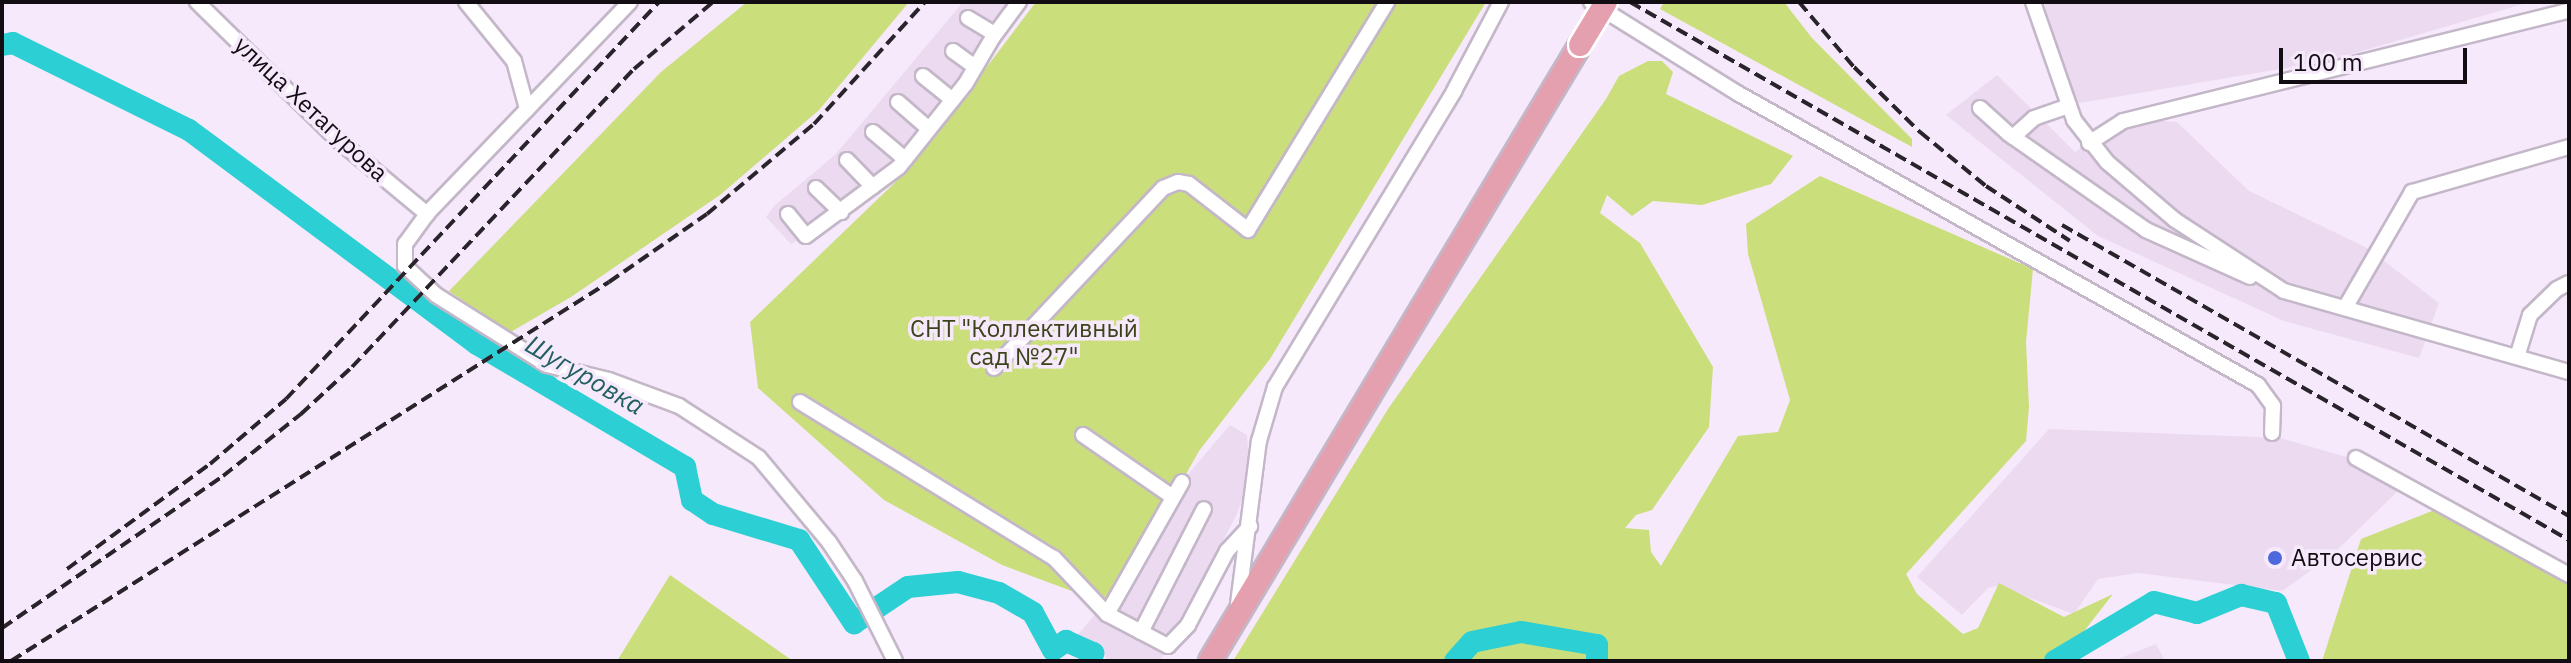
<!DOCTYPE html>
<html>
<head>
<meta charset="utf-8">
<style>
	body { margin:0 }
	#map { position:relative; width:2571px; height:663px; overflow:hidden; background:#f6e9fb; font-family:"IBM Plex Sans",sans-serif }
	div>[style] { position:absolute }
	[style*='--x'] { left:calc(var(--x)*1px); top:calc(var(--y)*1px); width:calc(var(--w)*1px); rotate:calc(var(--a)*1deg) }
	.built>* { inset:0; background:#ecdaf1 }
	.green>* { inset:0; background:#cbde7c }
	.river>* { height:22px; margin:-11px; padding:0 11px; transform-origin:11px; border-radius:11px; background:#2ccfd4 }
	.roads { filter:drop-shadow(2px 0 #c3b7c8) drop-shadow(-2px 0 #c3b7c8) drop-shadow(0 2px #c3b7c8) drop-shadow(0 -2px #c3b7c8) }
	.street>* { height:14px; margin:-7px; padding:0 7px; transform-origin:7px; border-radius:7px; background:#fff }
	.primary>* { height:22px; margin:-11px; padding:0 11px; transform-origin:11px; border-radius:11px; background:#e4a0af }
	.rail>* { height:4px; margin-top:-2px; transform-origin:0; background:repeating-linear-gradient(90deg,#29242b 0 12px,transparent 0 18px) }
	.bridges { filter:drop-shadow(2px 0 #fff) drop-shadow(-2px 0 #fff) drop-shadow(0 2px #fff) drop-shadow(0 -2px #fff) }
	.primary-bridge>* { height:22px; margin:-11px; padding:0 11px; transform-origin:11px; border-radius:11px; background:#e4a0af }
	.dots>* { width:22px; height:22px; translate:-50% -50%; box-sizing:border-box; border:4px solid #f6e9fb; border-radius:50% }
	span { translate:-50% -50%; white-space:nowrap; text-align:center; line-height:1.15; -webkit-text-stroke:7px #f6e9fb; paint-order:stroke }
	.street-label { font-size:24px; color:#110d13 }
	.park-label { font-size:24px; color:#3c431a }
	.poi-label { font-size:24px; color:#110d13 }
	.left { translate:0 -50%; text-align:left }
	.water-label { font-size:26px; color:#225f61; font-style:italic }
	.frame { position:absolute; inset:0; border:4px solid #110d13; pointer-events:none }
	.scale { position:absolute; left:2279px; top:48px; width:188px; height:36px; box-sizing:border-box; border:4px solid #110d13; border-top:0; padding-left:10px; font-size:24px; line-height:28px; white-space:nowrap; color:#110d13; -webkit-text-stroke:6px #f6e9fb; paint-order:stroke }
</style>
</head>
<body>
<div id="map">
	<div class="built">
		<i style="clip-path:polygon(963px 2px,1021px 2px,923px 141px,806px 236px,791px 244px,766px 217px,775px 205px,835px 155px)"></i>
		<i style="clip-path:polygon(2044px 2px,2530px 2px,2328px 61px,2074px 104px)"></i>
		<i style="clip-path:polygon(1997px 75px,2075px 152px,2121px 118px,2177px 122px,2249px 191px,2367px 248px,2439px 303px,2419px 358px,2284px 321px,2098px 236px,1946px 115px)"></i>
		<i style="clip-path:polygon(1230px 425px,1247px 435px,1250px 475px,1237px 514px,1160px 661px,1108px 661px,1097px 646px,1075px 638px,1117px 588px,1173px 492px)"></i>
		<i style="clip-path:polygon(2049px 429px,2280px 438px,2357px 460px,2400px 489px,2331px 556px,2282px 591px,2138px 573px,2098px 579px,2074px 614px,1997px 586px,1988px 588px,1962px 615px,1917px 577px)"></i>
		<i style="clip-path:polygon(2156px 644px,2165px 661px,2113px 661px)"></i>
	</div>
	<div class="green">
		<i style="clip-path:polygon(747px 2px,909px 2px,819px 110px,720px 195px,571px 297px,509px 333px,449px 291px,661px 72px)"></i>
		<i style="clip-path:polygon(1036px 2px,1486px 2px,1270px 359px,1199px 451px,1112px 606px,1002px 565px,884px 500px,758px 388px,750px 322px,910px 168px)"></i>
		<i style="clip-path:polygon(1664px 2px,1784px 2px,1812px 38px,1912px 139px,1912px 147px,1660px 9px)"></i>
		<i style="clip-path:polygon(1648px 61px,1662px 61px,1673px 72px,1666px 94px,1793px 156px,1771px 184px,1702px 205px,1653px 201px,1632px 216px,1607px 195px,1600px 213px,1640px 243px,1713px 367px,1709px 427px,1652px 510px,1636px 515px,1625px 528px,1649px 530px,1651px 552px,1661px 566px,1738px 436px,1778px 432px,1790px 400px,1748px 254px,1746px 224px,1820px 176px,2033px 269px,2026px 342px,2029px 407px,2026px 441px,1906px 574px,1917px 594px,1963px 634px,1978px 628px,1999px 583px,2064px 617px,2113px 594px,2067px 653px,2053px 661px,1233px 661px,1388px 409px,1606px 99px,1619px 76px)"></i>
		<i style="clip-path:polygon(2442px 507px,2569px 581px,2569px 661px,2322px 661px,2361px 539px)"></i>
		<i style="clip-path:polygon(670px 575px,793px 661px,617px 661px)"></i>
	</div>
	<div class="river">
		<i style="--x:2;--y:45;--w:11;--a:-10"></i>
		<i style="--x:13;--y:43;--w:196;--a:26.3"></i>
		<i style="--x:189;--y:130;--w:359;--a:36.6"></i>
		<i style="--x:477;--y:344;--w:242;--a:30.6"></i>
		<i style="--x:685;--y:467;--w:34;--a:78"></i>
		<i style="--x:692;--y:500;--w:25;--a:34"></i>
		<i style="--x:713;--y:514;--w:90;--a:16.8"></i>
		<i style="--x:799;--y:540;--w:100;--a:56.5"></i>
		<i style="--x:854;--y:623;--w:65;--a:-33.7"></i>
		<i style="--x:908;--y:587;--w:50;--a:-5.7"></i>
		<i style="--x:958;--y:582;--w:42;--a:15"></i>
		<i style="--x:999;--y:593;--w:39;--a:30"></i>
		<i style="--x:1033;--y:613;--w:42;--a:61.6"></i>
		<i style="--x:1053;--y:650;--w:16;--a:-35"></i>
		<i style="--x:1066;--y:641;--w:30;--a:24"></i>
		<i style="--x:1093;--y:653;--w:8;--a:104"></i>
		<i style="--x:1455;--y:661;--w:25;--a:-48"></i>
		<i style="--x:1472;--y:642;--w:50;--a:-11.5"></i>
		<i style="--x:1521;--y:632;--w:77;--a:9.7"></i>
		<i style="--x:1597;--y:645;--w:16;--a:90"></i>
		<i style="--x:2055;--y:661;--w:115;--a:-30.8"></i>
		<i style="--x:2154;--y:602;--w:44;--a:14.3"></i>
		<i style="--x:2197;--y:613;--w:48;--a:-22.2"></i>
		<i style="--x:2241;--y:595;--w:36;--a:13"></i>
		<i style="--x:2276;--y:603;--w:62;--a:68.4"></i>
	</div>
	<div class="roads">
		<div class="street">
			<i style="--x:197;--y:2;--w:197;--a:44.4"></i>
			<i style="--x:338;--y:140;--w:116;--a:39.7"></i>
			<i style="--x:466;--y:2;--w:76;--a:50.9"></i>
			<i style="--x:514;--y:61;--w:50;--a:74.8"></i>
			<i style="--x:630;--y:2;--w:294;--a:133.8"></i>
			<i style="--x:427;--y:214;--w:37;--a:126"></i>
			<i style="--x:405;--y:244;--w:22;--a:90"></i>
			<i style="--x:405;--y:266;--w:42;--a:43.1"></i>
			<i style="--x:436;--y:295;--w:131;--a:32.2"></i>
			<i style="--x:547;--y:365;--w:64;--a:13.6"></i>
			<i style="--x:609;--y:380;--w:75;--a:20.4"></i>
			<i style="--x:679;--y:406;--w:95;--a:33"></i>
			<i style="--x:759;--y:458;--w:109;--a:50.2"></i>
			<i style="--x:829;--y:542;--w:47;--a:56.3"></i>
			<i style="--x:855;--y:581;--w:89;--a:63.4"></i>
			<i style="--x:1591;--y:2;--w:174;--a:31.9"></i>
			<i style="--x:1739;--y:94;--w:595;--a:29.28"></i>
			<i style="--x:2258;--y:385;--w:26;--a:54"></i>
			<i style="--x:2273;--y:406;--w:27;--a:92"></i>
			<i style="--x:2033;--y:2;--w:125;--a:70.8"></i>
			<i style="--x:2074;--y:120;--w:53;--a:51.8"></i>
			<i style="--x:2107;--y:162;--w:89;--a:40.5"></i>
			<i style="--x:2175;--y:220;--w:130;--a:33.1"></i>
			<i style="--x:2284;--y:291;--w:296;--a:15.9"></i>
			<i style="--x:968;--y:18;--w:31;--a:31"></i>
			<i style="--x:953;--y:51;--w:27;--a:36"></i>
			<i style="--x:923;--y:76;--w:38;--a:39"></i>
			<i style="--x:898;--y:102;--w:41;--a:41.1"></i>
			<i style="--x:1980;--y:108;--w:39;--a:42"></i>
			<i style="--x:2009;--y:134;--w:167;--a:35"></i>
			<i style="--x:2146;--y:230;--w:114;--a:24.3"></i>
			<i style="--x:873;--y:132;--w:42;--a:40.2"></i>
			<i style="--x:2013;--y:137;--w:28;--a:-42"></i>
			<i style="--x:2034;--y:118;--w:37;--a:-19"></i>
			<i style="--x:2089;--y:143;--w:40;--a:-32.9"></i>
			<i style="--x:2123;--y:121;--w:459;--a:-13.9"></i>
			<i style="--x:847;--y:160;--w:37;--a:46"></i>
			<i style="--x:816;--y:188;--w:35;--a:44"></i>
			<i style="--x:788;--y:214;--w:28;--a:51"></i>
			<i style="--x:806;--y:236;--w:116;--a:-36.6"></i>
			<i style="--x:899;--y:167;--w:107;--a:-51.4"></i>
			<i style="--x:966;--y:83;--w:53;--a:-59.6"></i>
			<i style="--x:993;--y:37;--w:44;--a:-53.4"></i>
			<i style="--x:2345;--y:308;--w:134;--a:-60"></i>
			<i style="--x:2412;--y:192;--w:163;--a:-16"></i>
			<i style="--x:2517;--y:357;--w:44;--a:-72.8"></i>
			<i style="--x:2530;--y:315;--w:37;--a:-44"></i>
			<i style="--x:2557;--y:289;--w:13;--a:-27"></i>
			<i style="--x:994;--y:368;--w:247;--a:-46.8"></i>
			<i style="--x:1163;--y:188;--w:16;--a:-22"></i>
			<i style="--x:1178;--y:182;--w:11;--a:10"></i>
			<i style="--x:1189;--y:184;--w:75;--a:37.9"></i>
			<i style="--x:1248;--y:230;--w:267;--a:-58.6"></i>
			<i style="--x:800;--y:402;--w:298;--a:31.6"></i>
			<i style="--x:1054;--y:558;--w:77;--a:46.6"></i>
			<i style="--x:1083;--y:435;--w:109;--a:34.6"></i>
			<i style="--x:2356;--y:458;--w:243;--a:28.8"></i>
			<i style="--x:1182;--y:482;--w:152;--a:119.6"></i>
			<i style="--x:1107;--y:614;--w:69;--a:27.7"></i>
			<i style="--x:1168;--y:646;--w:29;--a:-46"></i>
			<i style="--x:1188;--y:625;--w:84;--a:-62.2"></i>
			<i style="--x:1227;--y:551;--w:34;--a:-47"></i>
			<i style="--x:1238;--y:604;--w:164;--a:-82.7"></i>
			<i style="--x:1259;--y:441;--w:56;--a:-73.5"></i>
			<i style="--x:1275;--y:387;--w:346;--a:-58.8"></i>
			<i style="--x:1454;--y:91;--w:101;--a:-62.2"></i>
			<i style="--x:1141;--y:632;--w:138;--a:-62.9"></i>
		</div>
		<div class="primary">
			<i style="--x:1210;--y:661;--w:719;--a:-59.01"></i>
		</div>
	</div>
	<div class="rail">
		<i style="--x:1630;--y:2;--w:1082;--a:29.81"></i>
		<i style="--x:1799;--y:2;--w:85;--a:49.8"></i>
		<i style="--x:1854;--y:67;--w:93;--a:44.6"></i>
		<i style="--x:1920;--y:132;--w:85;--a:39.3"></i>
		<i style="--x:1986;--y:186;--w:100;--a:33.2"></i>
		<i style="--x:2062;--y:225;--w:585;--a:29.85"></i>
		<i style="--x:67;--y:569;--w:177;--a:-36.3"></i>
		<i style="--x:210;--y:464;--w:100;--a:-40.5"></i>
		<i style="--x:286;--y:399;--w:545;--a:-46.79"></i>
		<i style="--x:2;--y:628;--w:268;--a:-34.5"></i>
		<i style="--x:223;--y:476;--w:100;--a:-38.5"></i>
		<i style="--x:301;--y:414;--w:69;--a:-42.7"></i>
		<i style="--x:352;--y:367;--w:410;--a:-46.6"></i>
		<i style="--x:634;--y:69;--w:104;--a:-40.3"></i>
		<i style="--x:11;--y:661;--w:708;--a:-32.37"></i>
		<i style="--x:609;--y:282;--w:119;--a:-34.8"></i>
		<i style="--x:707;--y:214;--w:140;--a:-40.1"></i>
		<i style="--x:814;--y:124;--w:165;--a:-47.7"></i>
	</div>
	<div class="bridges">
		<div class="primary-bridge">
			<i style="--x:1580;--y:45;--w:50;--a:-58.8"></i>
		</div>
	</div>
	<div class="dots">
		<i style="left:2275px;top:558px;background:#4d67dc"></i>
	</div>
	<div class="street-label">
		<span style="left:311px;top:109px;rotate:43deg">улица Хетагурова</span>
	</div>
	<div class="park-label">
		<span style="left:1024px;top:343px">СНТ "Коллективный<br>сад №27"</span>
	</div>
	<div class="poi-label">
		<span class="left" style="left:2291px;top:558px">Автосервис</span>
	</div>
	<div class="water-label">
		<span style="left:585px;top:375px;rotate:30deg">Шугуровка</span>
	</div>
	<div class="frame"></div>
	<div class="scale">100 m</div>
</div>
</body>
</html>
